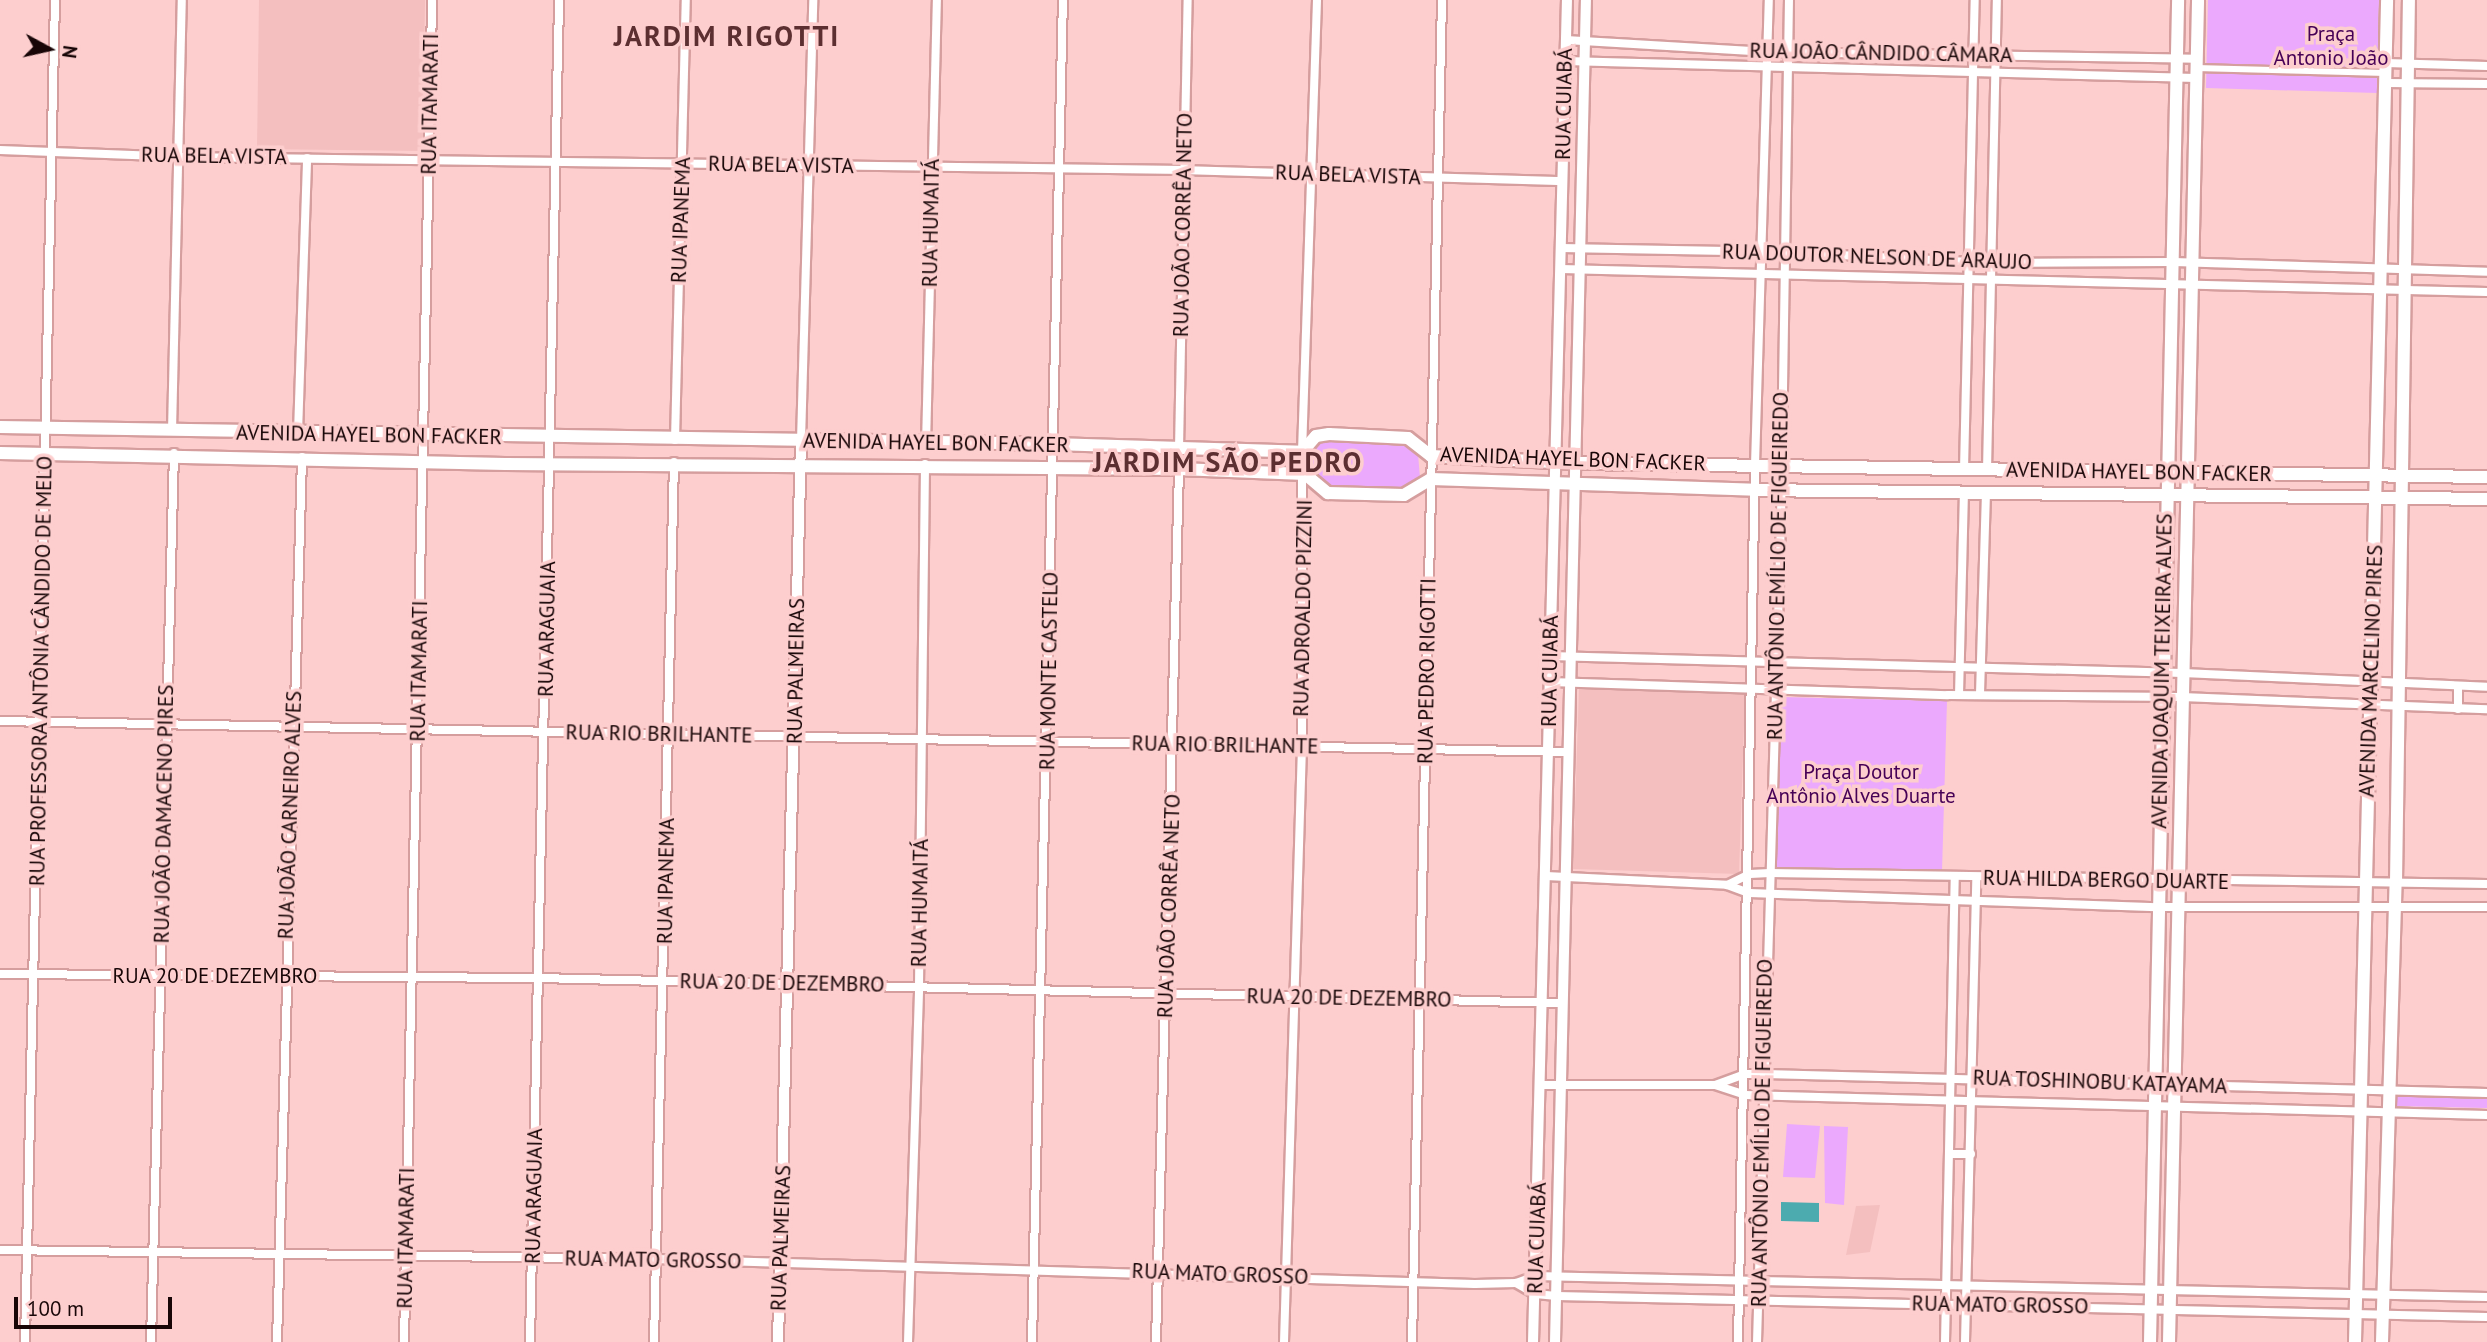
<!DOCTYPE html>
<html>
<head>
<meta charset="utf-8">
<style>
	body { margin:0 }
	#map { position:relative; width:2487px; height:1342px; overflow:hidden; background:#fdcece; font-family:"PT Sans",sans-serif }
	div>[style] { position:absolute }
	[style*='--x'] { left:calc(var(--x)*1px); top:calc(var(--y)*1px); width:calc(var(--w)*1px); rotate:calc(var(--a)*1deg) }
	.built>* { inset:0; background:#f4bfbf }
	.green>* { inset:0; background:#eba9fd }
	.water>* { inset:0; background:#4cabaf }
	.roads { filter:drop-shadow(2px 0 #d59e9e) drop-shadow(-2px 0 #d59e9e) drop-shadow(0 2px #d59e9e) drop-shadow(0 -2px #d59e9e) }
	.pedestrian>* { height:6px; margin:-3px; padding:0 3px; transform-origin:3px; border-radius:3px; background:#fff }
	.minor>* { height:8px; margin:-4px; padding:0 4px; transform-origin:4px; border-radius:4px; background:#fff }
	.tertiary>* { height:10px; margin:-5px; padding:0 5px; transform-origin:5px; border-radius:5px; background:#fff }
	.secondary>* { height:12px; margin:-6px; padding:0 6px; transform-origin:6px; border-radius:6px; background:#fff }
	.primary>* { height:12px; margin:-6px; padding:0 6px; transform-origin:6px; border-radius:6px; background:#fff }
	span { translate:-50% -50%; white-space:nowrap; text-align:center; line-height:1.15; -webkit-text-stroke:7px #fdcece; paint-order:stroke }
	.park-label { font-size:21px; color:#460056 }
	.street-label { font-size:21px; color:#180607 }
	.district-label { font-size:28px; color:#5c2f31; font-weight:700; letter-spacing:2px }
	.north { position:absolute; left:14px; top:14px; width:70px; height:70px; -webkit-text-stroke:5px #fdcece; paint-order:stroke; rotate:98deg; font-size:19px; font-weight:700; line-height:28px; text-align:center; color:#180607 }
	.north::after { content:''; display:block; margin:auto; width:24px; height:32px; background:#180607; clip-path:polygon(50% 0,100% 100%,50% 72%,0 100%) }
	.scale { position:absolute; left:14px; top:1297px; width:158px; height:32px; box-sizing:border-box; border:4px solid #180607; border-top:0; padding-left:9px; font-size:21px; line-height:24px; white-space:nowrap; color:#180607; -webkit-text-stroke:5px #fdcece; paint-order:stroke }
</style>
</head>
<body>
<div id="map">
	<div class="built">
		<i style="clip-path:polygon(259px 0,425px 0,423px 151px,257px 149px)"></i>
		<i style="clip-path:polygon(1579px 689px,1745px 694px,1739px 874px,1573px 869px)"></i>
		<i style="clip-path:polygon(1880px 1205px,1870px 1252px,1846px 1255px,1856px 1206px)"></i>
	</div>
	<div class="green">
		<i style="clip-path:polygon(2208px 0,2379px 0,2377px 93px,2206px 88px)"></i>
		<i style="clip-path:polygon(1325px 439px,1402px 441px,1418px 454px,1420px 478px,1405px 493px,1327px 489px,1309px 472px,1310px 451px)"></i>
		<i style="clip-path:polygon(1781px 697px,1947px 701px,1942px 871px,1775px 867px)"></i>
		<i style="clip-path:polygon(2394px 1092px,2487px 1098px,2487px 1108px,2393px 1106px)"></i>
		<i style="clip-path:polygon(1787px 1124px,1820px 1126px,1815px 1178px,1783px 1177px)"></i>
		<i style="clip-path:polygon(1824px 1126px,1848px 1127px,1844px 1205px,1825px 1203px)"></i>
	</div>
	<div class="water">
		<i style="clip-path:polygon(1781px 1202px,1819px 1203px,1819px 1222px,1781px 1221px)"></i>
	</div>
	<div class="roads">
		<div class="pedestrian">
			<i style="--x:2196;--y:68;--w:190;--a:1.5"></i>
		</div>
		<div class="minor">
			<i style="--x:1566;--y:40;--w:203;--a:3.4"></i>
			<i style="--x:1769;--y:52;--w:427;--a:0.9"></i>
			<i style="--x:1566;--y:61;--w:630;--a:1.55"></i>
			<i style="--x:2386;--y:63;--w:101;--a:1.7"></i>
			<i style="--x:2386;--y:83;--w:101;--a:0.6"></i>
			<i style="--x:0;--y:150;--w:179;--a:2.2"></i>
			<i style="--x:179;--y:157;--w:1006;--a:0.74"></i>
			<i style="--x:1185;--y:170;--w:377;--a:1.7"></i>
			<i style="--x:1561;--y:248;--w:223;--a:1"></i>
			<i style="--x:1784;--y:252;--w:205;--a:3.1"></i>
			<i style="--x:1989;--y:263;--w:185;--a:-0.3"></i>
			<i style="--x:2174;--y:262;--w:313;--a:1.8"></i>
			<i style="--x:1561;--y:269;--w:926;--a:1.42"></i>
			<i style="--x:172;--y:431;--w:431;--a:-88.7"></i>
			<i style="--x:298;--y:433;--w:275;--a:-88.1"></i>
			<i style="--x:675;--y:440;--w:440;--a:-88.6"></i>
			<i style="--x:801;--y:441;--w:441;--a:-88.4"></i>
			<i style="--x:926;--y:445;--w:445;--a:-88.6"></i>
			<i style="--x:1179;--y:449;--w:449;--a:-88.9"></i>
			<i style="--x:1964;--y:470;--w:470;--a:-88.7"></i>
			<i style="--x:1987;--y:470;--w:470;--a:-88.8"></i>
			<i style="--x:1550;--y:656;--w:633;--a:1.54"></i>
			<i style="--x:2183;--y:673;--w:304;--a:2.6"></i>
			<i style="--x:1551;--y:682;--w:397;--a:1.9"></i>
			<i style="--x:1948;--y:695;--w:234;--a:0.5"></i>
			<i style="--x:2182;--y:697;--w:305;--a:2.3"></i>
			<i style="--x:2458;--y:686;--w:23;--a:90"></i>
			<i style="--x:1980;--y:694;--w:203;--a:-88.3"></i>
			<i style="--x:1959;--y:695;--w:204;--a:-88.6"></i>
			<i style="--x:0;--y:721;--w:1569;--a:1.13"></i>
			<i style="--x:1546;--y:876;--w:181;--a:2.8"></i>
			<i style="--x:1727;--y:885;--w:23;--a:20"></i>
			<i style="--x:1749;--y:893;--w:408;--a:2"></i>
			<i style="--x:2157;--y:907;--w:330;--a:0"></i>
			<i style="--x:1727;--y:885;--w:25;--a:-26"></i>
			<i style="--x:1750;--y:874;--w:20;--a:-3"></i>
			<i style="--x:1770;--y:873;--w:717;--a:0.88"></i>
			<i style="--x:0;--y:974;--w:538;--a:0.43"></i>
			<i style="--x:538;--y:978;--w:1025;--a:1.4"></i>
			<i style="--x:1542;--y:1085;--w:173;--a:0"></i>
			<i style="--x:1715;--y:1085;--w:32;--a:18"></i>
			<i style="--x:1745;--y:1095;--w:742;--a:1.54"></i>
			<i style="--x:1715;--y:1085;--w:32;--a:-20"></i>
			<i style="--x:1745;--y:1074;--w:20;--a:0"></i>
			<i style="--x:1765;--y:1074;--w:722;--a:1.51"></i>
			<i style="--x:1949;--y:1154;--w:22;--a:0"></i>
			<i style="--x:0;--y:1250;--w:656;--a:0.79"></i>
			<i style="--x:656;--y:1259;--w:819;--a:1.75"></i>
			<i style="--x:1475;--y:1284;--w:41;--a:-1.4"></i>
			<i style="--x:1516;--y:1283;--w:20;--a:-20"></i>
			<i style="--x:1535;--y:1276;--w:952;--a:1.26"></i>
			<i style="--x:1516;--y:1283;--w:22;--a:30"></i>
			<i style="--x:1535;--y:1294;--w:22;--a:5"></i>
			<i style="--x:1557;--y:1296;--w:930;--a:1.29"></i>
			<i style="--x:25;--y:1342;--w:1342;--a:-88.72"></i>
			<i style="--x:151;--y:1342;--w:889;--a:-88.52"></i>
			<i style="--x:277;--y:1342;--w:885;--a:-88.38"></i>
			<i style="--x:404;--y:1342;--w:1342;--a:-88.8"></i>
			<i style="--x:530;--y:1342;--w:1342;--a:-88.76"></i>
			<i style="--x:654;--y:1342;--w:880;--a:-88.7"></i>
			<i style="--x:908;--y:1342;--w:356;--a:-88.2"></i>
			<i style="--x:919;--y:986;--w:522;--a:-89.34"></i>
			<i style="--x:1032;--y:1342;--w:1342;--a:-88.68"></i>
			<i style="--x:1156;--y:1342;--w:873;--a:-88.49"></i>
			<i style="--x:1284;--y:1342;--w:597;--a:-88.27"></i>
			<i style="--x:1302;--y:745;--w:293;--a:-90"></i>
			<i style="--x:1302;--y:452;--w:452;--a:-88.1"></i>
			<i style="--x:1412;--y:1342;--w:1342;--a:-88.72"></i>
			<i style="--x:1738;--y:1342;--w:877;--a:-88.89"></i>
			<i style="--x:1755;--y:465;--w:465;--a:-88.3"></i>
			<i style="--x:1757;--y:1342;--w:823;--a:-88.33"></i>
			<i style="--x:1781;--y:519;--w:519;--a:-89.12"></i>
			<i style="--x:1945;--y:1342;--w:464;--a:-88.8"></i>
			<i style="--x:1965;--y:1342;--w:464;--a:-88.6"></i>
		</div>
		<div class="tertiary">
			<i style="--x:778;--y:1342;--w:901;--a:-88.54"></i>
			<i style="--x:1533;--y:1342;--w:1342;--a:-88.55"></i>
			<i style="--x:1555;--y:1342;--w:1342;--a:-88.68"></i>
		</div>
		<div class="secondary">
			<i style="--x:0;--y:427;--w:1053;--a:0.92"></i>
			<i style="--x:1053;--y:444;--w:249;--a:1.8"></i>
			<i style="--x:1302;--y:452;--w:21;--a:-49"></i>
			<i style="--x:1316;--y:436;--w:13;--a:-9"></i>
			<i style="--x:1329;--y:434;--w:79;--a:2.9"></i>
			<i style="--x:1408;--y:438;--w:29;--a:38"></i>
			<i style="--x:1431;--y:456;--w:143;--a:2.8"></i>
			<i style="--x:1574;--y:463;--w:913;--a:0.88"></i>
			<i style="--x:0;--y:453;--w:506;--a:1.25"></i>
			<i style="--x:506;--y:464;--w:673;--a:0.43"></i>
			<i style="--x:1179;--y:469;--w:126;--a:2.3"></i>
			<i style="--x:1305;--y:474;--w:30;--a:40"></i>
			<i style="--x:1328;--y:493;--w:76;--a:1.5"></i>
			<i style="--x:1404;--y:495;--w:31;--a:-31"></i>
			<i style="--x:1431;--y:479;--w:324;--a:1.9"></i>
			<i style="--x:1755;--y:490;--w:732;--a:0.7"></i>
			<i style="--x:2150;--y:1342;--w:1342;--a:-88.8"></i>
			<i style="--x:2169;--y:1342;--w:1342;--a:-88.76"></i>
		</div>
		<div class="primary">
			<i style="--x:2355;--y:1342;--w:1342;--a:-88.63"></i>
			<i style="--x:2382;--y:1342;--w:460;--a:-88.3"></i>
			<i style="--x:2396;--y:882;--w:882;--a:-89.16"></i>
		</div>
	</div>
	<div class="park-label">
		<span style="left:2331px;top:46px">Praça<br>Antonio João</span>
		<span style="left:1861px;top:784px">Praça Doutor<br>Antônio Alves Duarte</span>
	</div>
	<div class="street-label">
		<span style="left:1881px;top:53px;rotate:1deg">RUA JOÃO CÂNDIDO CÂMARA</span>
		<span style="left:430px;top:104px;rotate:-89deg">RUA ITAMARATI</span>
		<span style="left:1564px;top:104px;rotate:-89deg">RUA CUIABÁ</span>
		<span style="left:214px;top:156px;rotate:1deg">RUA BELA VISTA</span>
		<span style="left:781px;top:165px;rotate:1deg">RUA BELA VISTA</span>
		<span style="left:1348px;top:175px;rotate:2deg">RUA BELA VISTA</span>
		<span style="left:681px;top:220px;rotate:-88deg">RUA IPANEMA</span>
		<span style="left:931px;top:223px;rotate:-89deg">RUA HUMAITÁ</span>
		<span style="left:1183px;top:225px;rotate:-89deg">RUA JOÃO CORRÊA NETO</span>
		<span style="left:1877px;top:257px;rotate:2deg">RUA DOUTOR NELSON DE ARAUJO</span>
		<span style="left:369px;top:435px;rotate:1deg">AVENIDA HAYEL BON FACKER</span>
		<span style="left:936px;top:443px;rotate:1deg">AVENIDA HAYEL BON FACKER</span>
		<span style="left:1573px;top:459px;rotate:2deg">AVENIDA HAYEL BON FACKER</span>
		<span style="left:2139px;top:472px;rotate:1deg">AVENIDA HAYEL BON FACKER</span>
		<span style="left:1778px;top:566px;rotate:-89deg">RUA ANTÔNIO EMÍLIO DE FIGUEIREDO</span>
		<span style="left:1303px;top:608px;rotate:-89deg">RUA ADROALDO PIZZINI</span>
		<span style="left:547px;top:629px;rotate:-89deg">RUA ARAGUAIA</span>
		<span style="left:41px;top:671px;rotate:-89deg">RUA PROFESSORA ANTÔNIA CÂNDIDO DE MELO</span>
		<span style="left:419px;top:671px;rotate:-89deg">RUA ITAMARATI</span>
		<span style="left:796px;top:671px;rotate:-89deg">RUA PALMEIRAS</span>
		<span style="left:1049px;top:671px;rotate:-89deg">RUA MONTE CASTELO</span>
		<span style="left:1427px;top:671px;rotate:-89deg">RUA PEDRO RIGOTTI</span>
		<span style="left:1550px;top:671px;rotate:-89deg">RUA CUIABÁ</span>
		<span style="left:2162px;top:671px;rotate:-89deg">AVENIDA JOAQUIM TEIXEIRA ALVES</span>
		<span style="left:2371px;top:671px;rotate:-88deg">AVENIDA MARCELINO PIRES</span>
		<span style="left:659px;top:734px;rotate:1deg">RUA RIO BRILHANTE</span>
		<span style="left:1225px;top:745px;rotate:1deg">RUA RIO BRILHANTE</span>
		<span style="left:164px;top:814px;rotate:-89deg">RUA JOÃO DAMACENO PIRES</span>
		<span style="left:290px;top:815px;rotate:-88deg">RUA JOÃO CARNEIRO ALVES</span>
		<span style="left:2106px;top:880px;rotate:1deg">RUA HILDA BERGO DUARTE</span>
		<span style="left:666px;top:881px;rotate:-89deg">RUA IPANEMA</span>
		<span style="left:920px;top:903px;rotate:-89deg">RUA HUMAITÁ</span>
		<span style="left:1169px;top:906px;rotate:-88deg">RUA JOÃO CORRÊA NETO</span>
		<span style="left:215px;top:976px">RUA 20 DE DEZEMBRO</span>
		<span style="left:782px;top:983px;rotate:1deg">RUA 20 DE DEZEMBRO</span>
		<span style="left:1349px;top:998px;rotate:1deg">RUA 20 DE DEZEMBRO</span>
		<span style="left:2100px;top:1082px;rotate:2deg">RUA TOSHINOBU KATAYAMA</span>
		<span style="left:1762px;top:1133px;rotate:-89deg">RUA ANTÔNIO EMÍLIO DE FIGUEIREDO</span>
		<span style="left:534px;top:1196px;rotate:-89deg">RUA ARAGUAIA</span>
		<span style="left:406px;top:1238px;rotate:-89deg">RUA ITAMARATI</span>
		<span style="left:781px;top:1238px;rotate:-88deg">RUA PALMEIRAS</span>
		<span style="left:1537px;top:1238px;rotate:-88deg">RUA CUIABÁ</span>
		<span style="left:653px;top:1260px;rotate:1deg">RUA MATO GROSSO</span>
		<span style="left:1220px;top:1274px;rotate:2deg">RUA MATO GROSSO</span>
		<span style="left:2000px;top:1305px;rotate:1deg">RUA MATO GROSSO</span>
	</div>
	<div class="district-label">
		<span style="left:727px;top:36px">JARDIM RIGOTTI</span>
		<span style="left:1228px;top:462px">JARDIM SÃO PEDRO</span>
	</div>
	<div class="north">N</div>
	<div class="scale">100 m</div>
</div>
</body>
</html>
